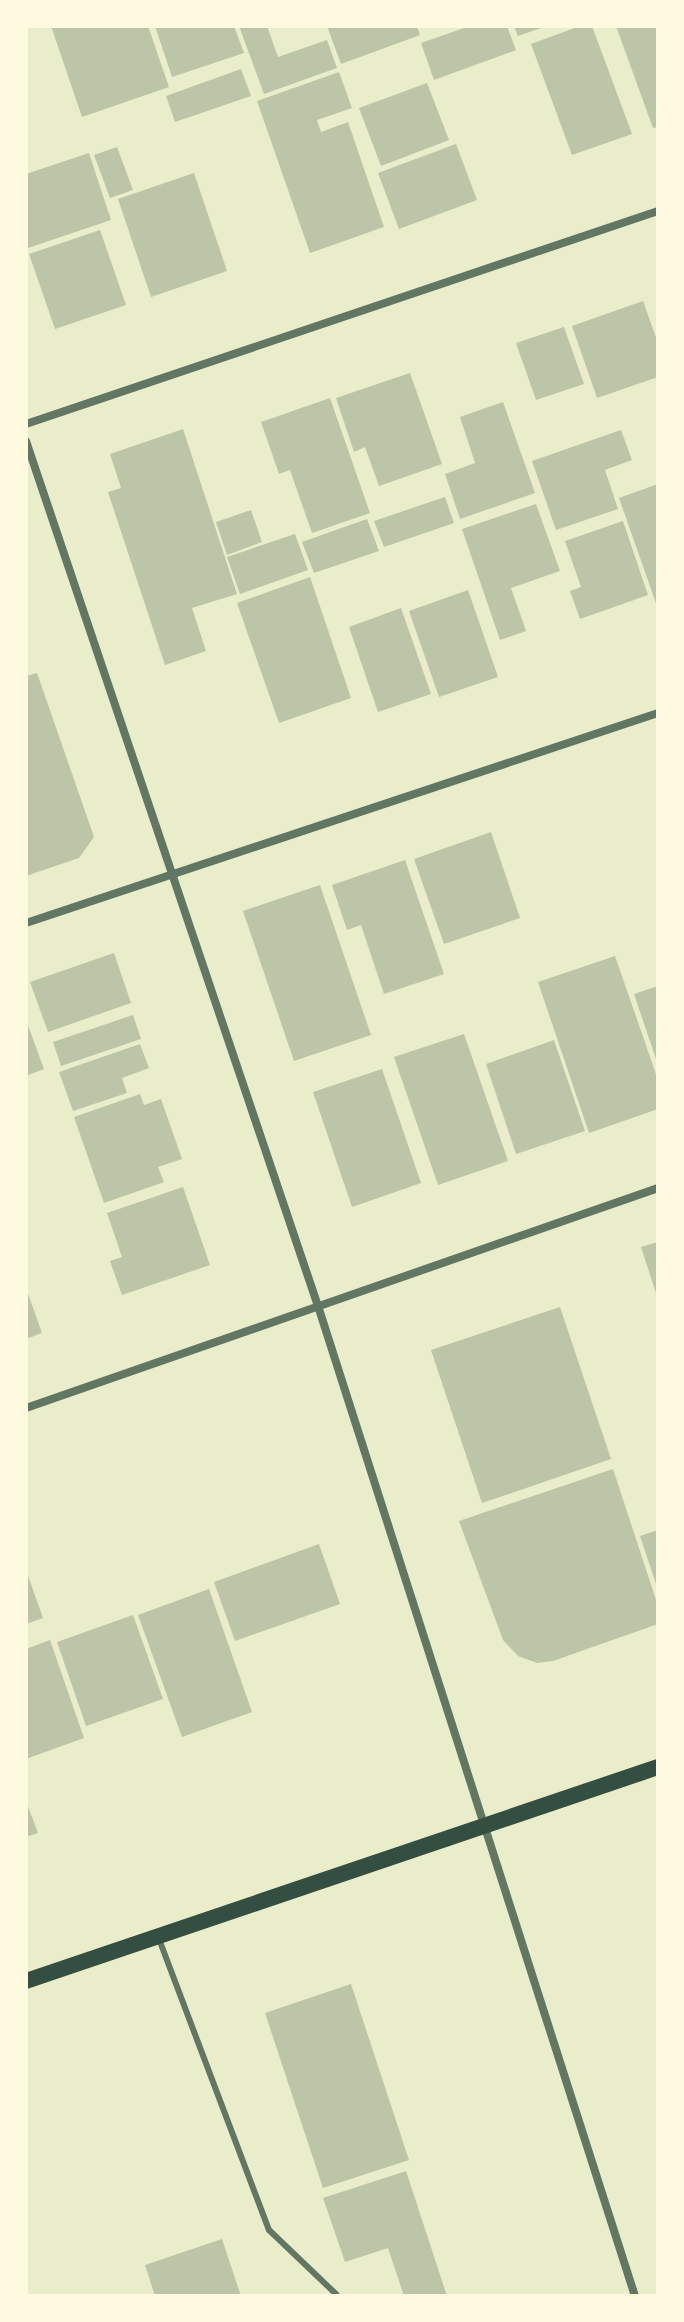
<!DOCTYPE html>
<html>
<head>
<meta charset="utf-8">
<style>
	body { margin:0 }
	#map { position:relative; width:684px; height:2322px; overflow:hidden; background:#e9edc9; font-family:"Titillium Web",sans-serif }
	div>[style] { position:absolute }
	[style*='--x'] { left:calc(var(--x)*1px); top:calc(var(--y)*1px); width:calc(var(--w)*1px); rotate:calc(var(--a)*1deg) }
	.building>* { inset:0; background:#bcc5a7 }
	.service>* { height:6px; margin:-3px; padding:0 3px; transform-origin:3px; border-radius:3px; background:#617663 }
	.minor>* { height:8px; margin:-4px; padding:0 4px; transform-origin:4px; border-radius:4px; background:#617663 }
	.secondary>* { height:16px; margin:-8px; padding:0 8px; transform-origin:8px; border-radius:8px; background:#344e41 }
	span { translate:-50% -50%; white-space:nowrap; text-align:center; line-height:1.15; -webkit-text-stroke:7px #fefae0; paint-order:stroke }
	.frame { position:absolute; inset:0; border:28px solid #fefae0; pointer-events:none }
</style>
</head>
<body>
<div id="map">
	<div class="building">
		<i style="clip-path:polygon(51px 26px,148px 26px,169px 87px,82px 117px)"></i>
		<i style="clip-path:polygon(155px 26px,234px 26px,244px 53px,172px 77px)"></i>
		<i style="clip-path:polygon(239px 26px,267px 26px,278px 57px,327px 40px,337px 68px,264px 94px)"></i>
		<i style="clip-path:polygon(327px 26px,417px 26px,420px 35px,341px 64px)"></i>
		<i style="clip-path:polygon(470px 26px,507px 26px,516px 50px,434px 80px,421px 43px)"></i>
		<i style="clip-path:polygon(514px 26px,547px 26px,518px 36px)"></i>
		<i style="clip-path:polygon(580px 26px,592px 26px,632px 134px,572px 155px,531px 44px)"></i>
		<i style="clip-path:polygon(616px 26px,658px 26px,658px 127px,653px 128px)"></i>
		<i style="clip-path:polygon(241px 69px,251px 96px,175px 122px,166px 96px)"></i>
		<i style="clip-path:polygon(339px 72px,352px 108px,317px 120px,321px 132px,348px 122px,384px 227px,310px 253px,257px 101px)"></i>
		<i style="clip-path:polygon(427px 83px,449px 140px,381px 166px,359px 108px)"></i>
		<i style="clip-path:polygon(456px 144px,477px 200px,399px 229px,378px 173px)"></i>
		<i style="clip-path:polygon(117px 147px,133px 190px,110px 198px,94px 155px)"></i>
		<i style="clip-path:polygon(89px 153px,111px 220px,28px 248px,26px 174px)"></i>
		<i style="clip-path:polygon(194px 173px,227px 271px,151px 297px,118px 199px)"></i>
		<i style="clip-path:polygon(100px 230px,126px 305px,55px 329px,29px 254px)"></i>
		<i style="clip-path:polygon(643px 301px,658px 343px,658px 377px,597px 398px,572px 326px)"></i>
		<i style="clip-path:polygon(564px 327px,584px 384px,536px 400px,516px 343px)"></i>
		<i style="clip-path:polygon(410px 373px,442px 464px,379px 486px,365px 447px,354px 452px,336px 398px)"></i>
		<i style="clip-path:polygon(330px 398px,370px 513px,312px 533px,290px 470px,279px 474px,261px 422px)"></i>
		<i style="clip-path:polygon(503px 402px,535px 493px,460px 519px,445px 474px,475px 463px,460px 417px)"></i>
		<i style="clip-path:polygon(183px 429px,237px 594px,192px 608px,206px 651px,165px 665px,108px 492px,121px 488px,110px 454px)"></i>
		<i style="clip-path:polygon(621px 430px,632px 460px,605px 470px,618px 509px,556px 530px,532px 461px)"></i>
		<i style="clip-path:polygon(658px 484px,658px 609px,619px 498px)"></i>
		<i style="clip-path:polygon(445px 497px,454px 523px,384px 547px,374px 521px)"></i>
		<i style="clip-path:polygon(536px 504px,560px 571px,511px 588px,526px 631px,500px 640px,462px 529px)"></i>
		<i style="clip-path:polygon(251px 510px,262px 542px,227px 555px,216px 522px)"></i>
		<i style="clip-path:polygon(367px 519px,379px 551px,314px 573px,302px 542px)"></i>
		<i style="clip-path:polygon(623px 521px,648px 595px,580px 619px,570px 591px,581px 587px,565px 541px)"></i>
		<i style="clip-path:polygon(295px 534px,308px 570px,240px 594px,227px 557px)"></i>
		<i style="clip-path:polygon(310px 577px,351px 698px,279px 723px,237px 603px)"></i>
		<i style="clip-path:polygon(468px 590px,498px 677px,439px 697px,409px 611px)"></i>
		<i style="clip-path:polygon(401px 608px,431px 694px,378px 712px,349px 627px)"></i>
		<i style="clip-path:polygon(37px 673px,94px 837px,79px 858px,26px 876px,26px 676px)"></i>
		<i style="clip-path:polygon(491px 832px,520px 918px,444px 944px,414px 859px)"></i>
		<i style="clip-path:polygon(405px 860px,444px 974px,384px 994px,361px 925px,347px 930px,332px 885px)"></i>
		<i style="clip-path:polygon(320px 885px,371px 1035px,294px 1061px,243px 911px)"></i>
		<i style="clip-path:polygon(114px 953px,131px 1003px,48px 1032px,30px 982px)"></i>
		<i style="clip-path:polygon(615px 956px,658px 1080px,658px 1109px,589px 1133px,538px 982px)"></i>
		<i style="clip-path:polygon(658px 986px,658px 1062px,657px 1062px,634px 994px)"></i>
		<i style="clip-path:polygon(133px 1015px,141px 1039px,61px 1066px,53px 1042px)"></i>
		<i style="clip-path:polygon(26px 1020px,44px 1069px,26px 1076px)"></i>
		<i style="clip-path:polygon(464px 1034px,508px 1161px,438px 1185px,394px 1057px)"></i>
		<i style="clip-path:polygon(554px 1040px,585px 1131px,516px 1154px,486px 1064px)"></i>
		<i style="clip-path:polygon(140px 1044px,149px 1068px,122px 1078px,127px 1093px,73px 1111px,59px 1072px)"></i>
		<i style="clip-path:polygon(382px 1069px,421px 1183px,352px 1207px,313px 1092px)"></i>
		<i style="clip-path:polygon(140px 1094px,144px 1105px,161px 1099px,182px 1159px,158px 1167px,164px 1182px,104px 1203px,74px 1117px)"></i>
		<i style="clip-path:polygon(183px 1187px,210px 1265px,122px 1295px,110px 1261px,122px 1257px,107px 1213px)"></i>
		<i style="clip-path:polygon(658px 1242px,658px 1296px,657px 1296px,641px 1247px)"></i>
		<i style="clip-path:polygon(26px 1288px,42px 1333px,26px 1339px)"></i>
		<i style="clip-path:polygon(560px 1307px,611px 1459px,482px 1503px,431px 1350px)"></i>
		<i style="clip-path:polygon(613px 1469px,658px 1606px,658px 1624px,553px 1661px,537px 1663px,518px 1656px,503px 1640px,459px 1521px)"></i>
		<i style="clip-path:polygon(658px 1530px,658px 1587px,657px 1587px,640px 1536px)"></i>
		<i style="clip-path:polygon(319px 1544px,340px 1604px,235px 1641px,214px 1582px)"></i>
		<i style="clip-path:polygon(26px 1570px,43px 1618px,26px 1624px)"></i>
		<i style="clip-path:polygon(209px 1589px,252px 1712px,182px 1737px,138px 1615px)"></i>
		<i style="clip-path:polygon(133px 1615px,163px 1699px,86px 1726px,57px 1642px)"></i>
		<i style="clip-path:polygon(50px 1640px,84px 1738px,26px 1759px,26px 1649px)"></i>
		<i style="clip-path:polygon(26px 1801px,38px 1833px,26px 1837px)"></i>
		<i style="clip-path:polygon(351px 1984px,409px 2160px,323px 2188px,265px 2013px)"></i>
		<i style="clip-path:polygon(406px 2171px,427px 2235px,447px 2296px,404px 2296px,388px 2248px,345px 2262px,323px 2198px)"></i>
		<i style="clip-path:polygon(222px 2239px,241px 2296px,155px 2296px,145px 2265px)"></i>
	</div>
	<div class="service">
		<i style="--x:159;--y:1939;--w:311;--a:69.3"></i>
		<i style="--x:269;--y:2230;--w:93;--a:43.7"></i>
	</div>
	<div class="minor">
		<i style="--x:26;--y:424;--w:667;--a:-18.63"></i>
		<i style="--x:26;--y:441;--w:916;--a:71.35"></i>
		<i style="--x:319;--y:1309;--w:1036;--a:72.25"></i>
		<i style="--x:26;--y:923;--w:666;--a:-18.38"></i>
		<i style="--x:26;--y:1408;--w:669;--a:-19.19"></i>
	</div>
	<div class="secondary">
		<i style="--x:26;--y:1981;--w:667;--a:-18.71"></i>
	</div>
	<div class="frame"></div>
</div>
</body>
</html>
